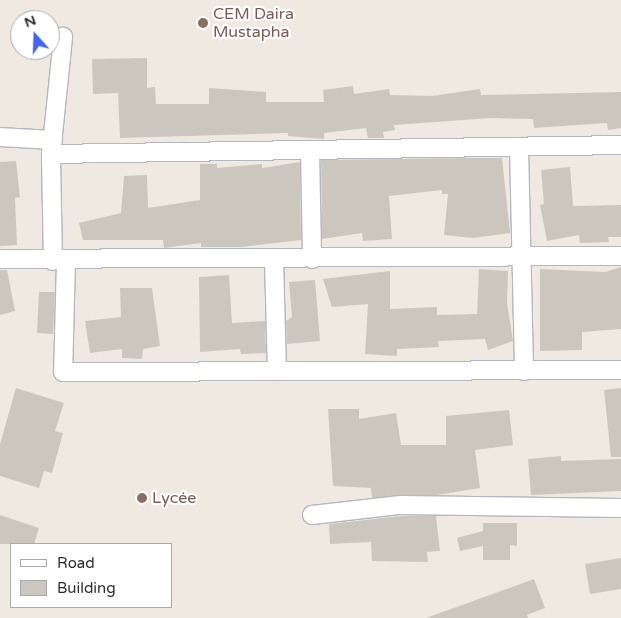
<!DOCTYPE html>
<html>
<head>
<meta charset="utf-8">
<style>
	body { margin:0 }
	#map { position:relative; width:621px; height:618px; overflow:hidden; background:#efe9e1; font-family:"Varela Round",sans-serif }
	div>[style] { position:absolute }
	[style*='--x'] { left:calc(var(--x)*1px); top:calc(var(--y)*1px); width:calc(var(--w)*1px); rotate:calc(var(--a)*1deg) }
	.building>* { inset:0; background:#cbc7bf }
	.roads { filter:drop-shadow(1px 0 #b4b7c1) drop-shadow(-1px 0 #b4b7c1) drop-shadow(0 1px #b4b7c1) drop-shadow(0 -1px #b4b7c1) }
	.street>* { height:18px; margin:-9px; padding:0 9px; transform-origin:9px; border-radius:9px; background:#fff }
	.dots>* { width:14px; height:14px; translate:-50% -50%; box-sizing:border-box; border:2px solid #fff; border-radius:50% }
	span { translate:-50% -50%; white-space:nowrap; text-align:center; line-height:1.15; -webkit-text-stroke:4.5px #fff; paint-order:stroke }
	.education-label { font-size:16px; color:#785e54 }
	.left { translate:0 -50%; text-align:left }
	.legend { position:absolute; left:10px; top:543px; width:162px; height:65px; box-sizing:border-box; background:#fff; border:1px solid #ababab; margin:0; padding:6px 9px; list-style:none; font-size:15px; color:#2e2e2e }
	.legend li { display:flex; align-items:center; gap:10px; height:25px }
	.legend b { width:25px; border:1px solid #ababab }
	.north { position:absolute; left:10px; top:10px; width:50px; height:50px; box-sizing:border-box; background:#fff; border:1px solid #ababab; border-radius:50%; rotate:340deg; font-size:14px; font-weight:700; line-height:20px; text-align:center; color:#2e2e2e }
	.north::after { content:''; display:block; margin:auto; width:18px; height:22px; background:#4264fb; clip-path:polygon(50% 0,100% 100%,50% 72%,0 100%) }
</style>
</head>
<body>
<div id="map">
	<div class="building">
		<i style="clip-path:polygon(147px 58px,147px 88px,155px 87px,156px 104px,209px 104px,209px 88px,266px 92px,266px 102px,324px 102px,323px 90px,353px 86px,354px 94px,389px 89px,390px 95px,432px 96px,480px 89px,481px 95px,621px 92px,621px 128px,608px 130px,607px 123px,534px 128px,533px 119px,491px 118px,394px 125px,395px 130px,383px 132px,384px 138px,368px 138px,366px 128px,324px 133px,324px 139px,288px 136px,288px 133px,120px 138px,118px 93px,93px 94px,92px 59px)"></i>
		<i style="clip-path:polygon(468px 158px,502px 158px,510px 233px,473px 238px,444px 235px,448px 194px,442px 194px,442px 190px,389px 196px,392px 239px,363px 241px,362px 233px,322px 239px,321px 160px)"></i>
		<i style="clip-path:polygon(16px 161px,20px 197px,15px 198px,17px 245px,0 246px,0 162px)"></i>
		<i style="clip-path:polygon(300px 162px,301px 240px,242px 247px,201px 247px,201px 243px,164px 248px,163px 240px,83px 240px,79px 223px,121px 213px,124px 176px,147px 175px,148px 208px,200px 200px,200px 164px,217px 164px,217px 168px,262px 164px,262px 168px)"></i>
		<i style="clip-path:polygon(570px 167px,573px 206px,621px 205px,621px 237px,608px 237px,609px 242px,580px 243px,579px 235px,547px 241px,540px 205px,544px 204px,541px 170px)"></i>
		<i style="clip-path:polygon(621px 267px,621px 329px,582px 332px,582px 350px,540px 351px,540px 269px,605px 272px)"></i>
		<i style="clip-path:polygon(479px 269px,508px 271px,507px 303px,513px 341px,488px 350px,485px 339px,438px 341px,439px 347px,397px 349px,397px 356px,365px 354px,368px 304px,332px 307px,323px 279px,390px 271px,390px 309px,437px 307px,437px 315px,477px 314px)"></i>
		<i style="clip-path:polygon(0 270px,7px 270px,15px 311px,0 315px)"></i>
		<i style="clip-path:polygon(229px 275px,232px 323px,265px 321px,266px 353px,241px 354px,240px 349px,200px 352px,199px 277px)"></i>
		<i style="clip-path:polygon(315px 280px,320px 341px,287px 344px,286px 321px,292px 317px,289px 282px)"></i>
		<i style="clip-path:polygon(120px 288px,152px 288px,160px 346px,143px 349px,142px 359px,122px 358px,122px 349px,90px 353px,85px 321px,121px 317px)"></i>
		<i style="clip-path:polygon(39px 292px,55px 292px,53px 334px,37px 333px)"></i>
		<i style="clip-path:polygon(16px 388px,64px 403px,55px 431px,63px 433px,52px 473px,44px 471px,39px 488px,0 476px,0 444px)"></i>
		<i style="clip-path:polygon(621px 388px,621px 457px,611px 457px,604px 390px)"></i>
		<i style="clip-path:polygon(328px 409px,359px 409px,359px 419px,396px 413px,401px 445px,446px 445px,446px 416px,509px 410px,513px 445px,475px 450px,480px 488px,437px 495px,372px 498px,371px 488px,333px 486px)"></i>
		<i style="clip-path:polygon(561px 456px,561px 461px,621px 459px,621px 491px,531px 495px,528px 459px)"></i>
		<i style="clip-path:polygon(0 515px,39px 528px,34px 544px,0 544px)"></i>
		<i style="clip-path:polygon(401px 516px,436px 516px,440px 551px,427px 552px,428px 562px,372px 561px,371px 542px,330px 544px,329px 524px)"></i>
		<i style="clip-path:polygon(483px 523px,517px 523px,517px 546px,510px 545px,510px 560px,483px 560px,483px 546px,460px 551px,457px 538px,483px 531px)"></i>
		<i style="clip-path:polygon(621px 558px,621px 589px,590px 594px,585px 564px)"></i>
		<i style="clip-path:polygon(534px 579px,545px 608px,527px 615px,528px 618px,426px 618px)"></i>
	</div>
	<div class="roads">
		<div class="street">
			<i style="--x:0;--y:137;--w:53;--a:3.2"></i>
			<i style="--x:519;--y:147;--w:224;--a:88.7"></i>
			<i style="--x:310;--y:150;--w:109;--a:88.9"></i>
			<i style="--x:51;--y:154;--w:570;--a:-0.9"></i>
			<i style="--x:0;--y:259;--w:621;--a:-0.28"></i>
			<i style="--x:274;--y:259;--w:112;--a:88.5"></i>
			<i style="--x:53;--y:261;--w:107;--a:-91.1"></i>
			<i style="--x:51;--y:154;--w:118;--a:-84.1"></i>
			<i style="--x:66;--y:261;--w:111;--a:91.5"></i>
			<i style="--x:63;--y:372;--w:558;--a:-0.21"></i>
			<i style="--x:312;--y:515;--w:89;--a:-6.5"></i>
			<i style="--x:400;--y:505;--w:221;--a:0.8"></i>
		</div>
	</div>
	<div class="dots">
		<i style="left:203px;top:23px;background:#8d6e63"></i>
		<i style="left:142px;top:498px;background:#8d6e63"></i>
	</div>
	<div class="education-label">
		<span class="left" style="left:213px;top:23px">CEM Daira<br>Mustapha</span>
		<span class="left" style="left:152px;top:498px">Lycée</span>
	</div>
	<ul class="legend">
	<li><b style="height:6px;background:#fff"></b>Road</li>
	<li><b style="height:14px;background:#cbc7bf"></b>Building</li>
	</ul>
	<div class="north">N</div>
</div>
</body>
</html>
